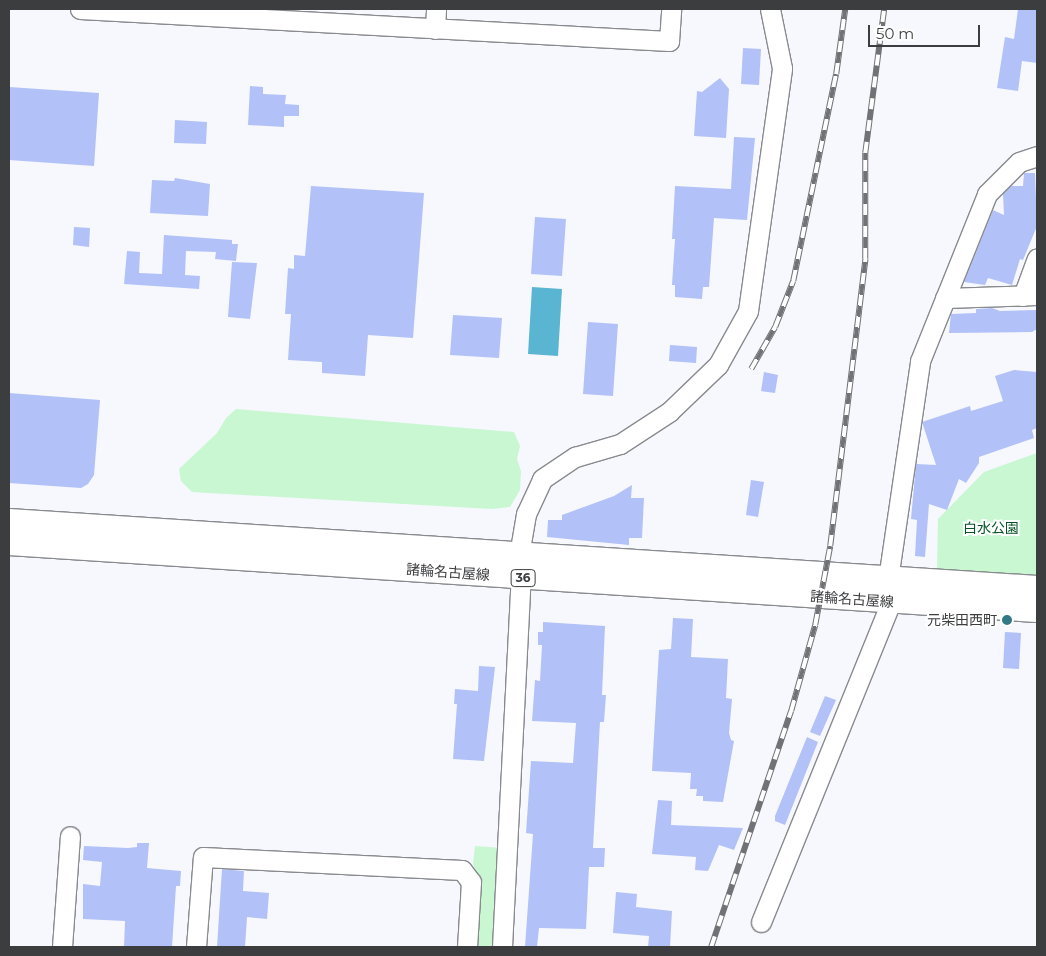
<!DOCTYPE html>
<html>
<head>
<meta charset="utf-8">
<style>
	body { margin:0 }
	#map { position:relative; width:1046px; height:956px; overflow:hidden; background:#f6f8fd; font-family:Montserrat,"Noto Sans JP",sans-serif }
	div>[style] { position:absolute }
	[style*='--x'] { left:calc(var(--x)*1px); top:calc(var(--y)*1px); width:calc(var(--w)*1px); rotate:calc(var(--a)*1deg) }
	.green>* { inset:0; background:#c8f7d1 }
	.water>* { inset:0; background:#5ab5d3 }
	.building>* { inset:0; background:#b2c1f7 }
	.roads { filter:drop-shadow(1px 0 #888a8e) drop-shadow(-1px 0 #888a8e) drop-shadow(0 1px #888a8e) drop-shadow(0 -1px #888a8e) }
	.minor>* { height:19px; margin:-9.5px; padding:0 9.5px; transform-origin:9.5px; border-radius:9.5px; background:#fff }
	.major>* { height:24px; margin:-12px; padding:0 12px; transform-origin:12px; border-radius:12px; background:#fff }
	.rail>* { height:5.5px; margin-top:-2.75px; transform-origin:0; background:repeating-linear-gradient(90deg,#fff 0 11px,#717275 0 22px); box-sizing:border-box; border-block:1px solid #717275 }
	.dots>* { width:14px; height:14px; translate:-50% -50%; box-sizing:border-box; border:2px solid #fff; border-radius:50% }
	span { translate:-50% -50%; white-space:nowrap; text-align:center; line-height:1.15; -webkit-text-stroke:4px #fff; paint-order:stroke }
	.shield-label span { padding:1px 4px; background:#fff; border:1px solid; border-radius:4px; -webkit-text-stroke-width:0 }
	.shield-label { font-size:12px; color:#3c3d3f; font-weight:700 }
	.park-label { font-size:14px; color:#075326 }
	.street-label { font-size:14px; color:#3c3d3f }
	.poi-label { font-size:14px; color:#3c3d3f }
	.right { translate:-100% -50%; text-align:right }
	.frame { position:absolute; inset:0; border:10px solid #3c3d3f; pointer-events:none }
	.scale { position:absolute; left:868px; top:25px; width:112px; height:22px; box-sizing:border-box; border:2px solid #3c3d3f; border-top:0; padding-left:6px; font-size:15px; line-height:18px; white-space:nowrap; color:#3c3d3f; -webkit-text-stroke:4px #fff; paint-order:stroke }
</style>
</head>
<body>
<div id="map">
	<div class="green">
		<i style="clip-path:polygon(236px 409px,514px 432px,520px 446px,517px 459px,521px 471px,520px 490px,510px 507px,492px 509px,192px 492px,181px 481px,179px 469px,217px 433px,226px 418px)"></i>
		<i style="clip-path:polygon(1037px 453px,1037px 576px,937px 570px,938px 519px,984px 472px)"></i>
		<i style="clip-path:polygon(475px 846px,502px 848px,496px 947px,476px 947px,480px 881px,473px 864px)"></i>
	</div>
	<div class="water">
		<i style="clip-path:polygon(532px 287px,562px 289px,558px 356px,528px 354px)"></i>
	</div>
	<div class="building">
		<i style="clip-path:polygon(1018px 9px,1037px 9px,1037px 63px,1022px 61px,1018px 91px,997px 88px,1005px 37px,1014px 39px)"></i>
		<i style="clip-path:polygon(743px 48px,761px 49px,759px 85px,741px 84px)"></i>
		<i style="clip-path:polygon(720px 78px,729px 89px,726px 138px,694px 136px,697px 91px,702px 92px)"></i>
		<i style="clip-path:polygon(250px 86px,263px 87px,263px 94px,286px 95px,285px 104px,299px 105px,299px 116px,284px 116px,284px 127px,248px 125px)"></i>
		<i style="clip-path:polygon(9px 87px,99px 93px,94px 166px,9px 160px)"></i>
		<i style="clip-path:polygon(175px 120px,207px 122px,206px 144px,174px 143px)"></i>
		<i style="clip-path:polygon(734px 137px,755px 138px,747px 220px,714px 218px,709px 287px,703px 287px,702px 299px,675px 297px,675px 285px,672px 285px,675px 239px,672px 239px,675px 186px,731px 189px)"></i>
		<i style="clip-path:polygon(1024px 173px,1035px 173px,1037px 226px,1023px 260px,1020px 259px,1012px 285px,988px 278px,985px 285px,964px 282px,993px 210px,1004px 215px,1003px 194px,1011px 186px,1023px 186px)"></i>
		<i style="clip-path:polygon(175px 178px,210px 184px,208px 216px,150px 213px,152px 180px,174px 181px)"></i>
		<i style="clip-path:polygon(311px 186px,424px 193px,413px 338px,368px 335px,365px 376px,322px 373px,322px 362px,288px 360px,291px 314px,285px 314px,288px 268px,294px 269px,294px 255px,305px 256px)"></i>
		<i style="clip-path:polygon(535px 217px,566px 219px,562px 276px,531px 274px)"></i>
		<i style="clip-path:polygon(74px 227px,90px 228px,89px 247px,73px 245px)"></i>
		<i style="clip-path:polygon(164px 235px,232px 240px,232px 244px,238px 244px,236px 261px,215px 259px,216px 252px,186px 251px,185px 275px,200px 276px,199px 289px,124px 284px,127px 251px,140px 252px,139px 273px,162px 274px)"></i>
		<i style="clip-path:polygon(232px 262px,257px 263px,250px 319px,228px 317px)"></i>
		<i style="clip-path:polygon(992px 308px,1000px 311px,1037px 310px,1037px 329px,1032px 332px,949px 333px,951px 314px,976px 313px,976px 309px)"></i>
		<i style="clip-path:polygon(453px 315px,502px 318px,499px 358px,450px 355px)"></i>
		<i style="clip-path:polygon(588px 322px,618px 324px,613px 396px,583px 394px)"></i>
		<i style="clip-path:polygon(670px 345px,697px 347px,696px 363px,669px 361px)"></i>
		<i style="clip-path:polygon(1014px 370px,1037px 372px,1037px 428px,1032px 430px,1034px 438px,979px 457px,979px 463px,966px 483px,959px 479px,947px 510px,929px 504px,925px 557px,915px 556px,917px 520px,911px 519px,916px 464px,936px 465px,922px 422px,970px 406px,971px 411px,1003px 401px,995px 376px)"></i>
		<i style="clip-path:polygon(764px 372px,778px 375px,775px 393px,761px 391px)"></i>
		<i style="clip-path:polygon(9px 393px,100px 400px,94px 475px,88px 484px,81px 488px,9px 483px)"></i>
		<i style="clip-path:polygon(751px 480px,764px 482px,758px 517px,746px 515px)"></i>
		<i style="clip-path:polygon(632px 485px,631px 498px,644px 498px,642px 538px,629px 538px,629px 545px,547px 537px,548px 520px,562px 520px,562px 515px,614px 496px)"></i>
		<i style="clip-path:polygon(673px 618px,693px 619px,691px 657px,728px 659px,726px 698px,732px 699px,729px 733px,731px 740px,734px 741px,723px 802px,703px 801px,703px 796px,696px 796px,697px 789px,690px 789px,691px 773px,652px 771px,659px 650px,671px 649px)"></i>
		<i style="clip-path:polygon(543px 622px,605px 626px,602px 695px,606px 695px,604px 722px,600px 722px,593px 848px,605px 848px,604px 867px,589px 867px,586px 929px,539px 928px,537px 947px,525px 947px,533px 834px,526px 833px,531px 761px,573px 763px,576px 723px,532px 721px,535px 680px,540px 681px,542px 645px,538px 645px,538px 632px,543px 632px)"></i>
		<i style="clip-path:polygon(1005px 632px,1021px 633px,1019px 669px,1003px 668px)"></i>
		<i style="clip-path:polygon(479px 666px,495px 667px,484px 761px,453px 759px,457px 704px,454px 704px,455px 689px,478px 691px)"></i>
		<i style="clip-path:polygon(825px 696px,836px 700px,820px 736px,810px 732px)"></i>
		<i style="clip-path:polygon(807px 737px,818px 742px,785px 825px,775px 821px,775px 816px)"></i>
		<i style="clip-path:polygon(658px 800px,672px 801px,671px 825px,743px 828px,734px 850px,719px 845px,708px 871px,695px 870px,696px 857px,652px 854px)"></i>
		<i style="clip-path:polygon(137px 843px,149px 843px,147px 868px,181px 871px,180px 886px,176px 886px,172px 947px,124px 947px,125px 921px,83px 919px,83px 884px,100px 886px,102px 862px,83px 860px,84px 846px,128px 848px,137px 847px)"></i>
		<i style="clip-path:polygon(222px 869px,244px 871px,243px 891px,269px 893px,267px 919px,247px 917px,245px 947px,217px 947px)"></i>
		<i style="clip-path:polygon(616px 892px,637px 894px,636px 907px,672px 911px,670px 947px,648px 947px,649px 936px,613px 933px)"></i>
	</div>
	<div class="roads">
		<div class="minor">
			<i style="--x:80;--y:9;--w:590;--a:3.11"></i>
			<i style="--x:669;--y:41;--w:32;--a:-86"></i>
			<i style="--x:435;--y:29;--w:20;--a:-87"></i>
			<i style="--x:1023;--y:296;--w:40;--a:-69.8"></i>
			<i style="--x:945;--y:298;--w:92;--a:-1.9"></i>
			<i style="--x:888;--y:579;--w:220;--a:-81.6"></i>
			<i style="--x:920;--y:361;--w:180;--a:-68.1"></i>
			<i style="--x:987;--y:194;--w:45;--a:-45"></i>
			<i style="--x:1019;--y:162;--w:19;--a:-18"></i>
			<i style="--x:761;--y:922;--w:345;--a:-67.9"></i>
			<i style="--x:62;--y:947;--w:111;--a:-85.9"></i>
			<i style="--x:196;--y:947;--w:90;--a:-85.6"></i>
			<i style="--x:203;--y:857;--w:259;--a:2.9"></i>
			<i style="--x:462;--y:870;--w:15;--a:53"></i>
			<i style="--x:471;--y:882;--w:65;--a:93.5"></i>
			<i style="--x:502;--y:947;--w:370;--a:-87.1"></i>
			<i style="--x:521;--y:577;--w:22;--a:-95"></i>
			<i style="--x:519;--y:555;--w:42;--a:-80.3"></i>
			<i style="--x:526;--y:514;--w:38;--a:-65"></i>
			<i style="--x:542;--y:479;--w:40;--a:-34"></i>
			<i style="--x:575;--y:457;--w:47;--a:-16.1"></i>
			<i style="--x:620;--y:444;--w:59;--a:-33.1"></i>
			<i style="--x:669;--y:412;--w:68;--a:-43.8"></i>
			<i style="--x:718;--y:365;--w:62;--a:-60.9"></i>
			<i style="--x:748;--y:311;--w:245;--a:-82"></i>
			<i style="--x:782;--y:68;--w:60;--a:-101.5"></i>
		</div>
		<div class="major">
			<i style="--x:9;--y:521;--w:1030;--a:3.73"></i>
			<i style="--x:9;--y:543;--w:1030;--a:3.73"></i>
		</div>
	</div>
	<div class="rail">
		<i style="--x:751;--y:369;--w:48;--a:-60.3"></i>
		<i style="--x:775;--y:327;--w:49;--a:-68.6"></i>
		<i style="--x:793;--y:281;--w:211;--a:-78.3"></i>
		<i style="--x:836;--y:74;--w:66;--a:-82.1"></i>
		<i style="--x:711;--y:947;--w:249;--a:-71.3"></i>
		<i style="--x:791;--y:711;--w:89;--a:-74.4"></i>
		<i style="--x:815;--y:625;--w:80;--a:-79.2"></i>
		<i style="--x:830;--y:546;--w:289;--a:-83"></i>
		<i style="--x:865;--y:259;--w:106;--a:-90"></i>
		<i style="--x:865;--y:153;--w:145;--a:-82.5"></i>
	</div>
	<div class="dots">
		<i style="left:1007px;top:620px;background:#327885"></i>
	</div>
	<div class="shield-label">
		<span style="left:523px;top:578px">36</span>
	</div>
	<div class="park-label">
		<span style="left:991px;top:528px">白水公園</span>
	</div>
	<div class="street-label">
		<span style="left:448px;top:572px;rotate:4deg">諸輪名古屋線</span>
		<span style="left:852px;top:599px;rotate:4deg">諸輪名古屋線</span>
	</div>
	<div class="poi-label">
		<span class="right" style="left:997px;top:620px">元柴田西町</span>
	</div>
	<div class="frame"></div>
	<div class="scale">50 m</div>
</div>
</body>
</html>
